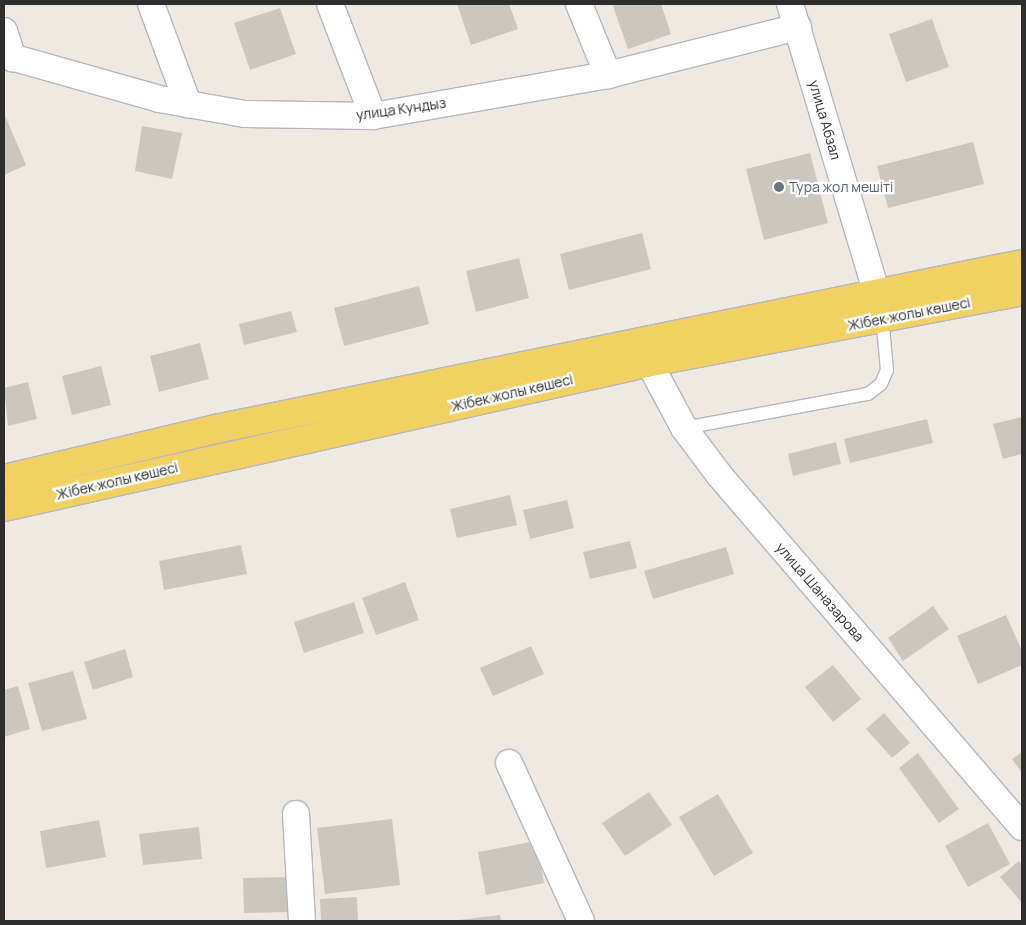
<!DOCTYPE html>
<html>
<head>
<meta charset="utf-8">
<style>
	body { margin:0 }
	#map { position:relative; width:1026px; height:925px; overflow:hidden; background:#efe9e1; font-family:Manrope,sans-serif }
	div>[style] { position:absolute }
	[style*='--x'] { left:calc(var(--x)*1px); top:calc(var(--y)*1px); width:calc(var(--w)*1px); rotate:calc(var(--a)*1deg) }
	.building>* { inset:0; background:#cbc7bf }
	.roads { filter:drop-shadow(1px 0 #b4b7c1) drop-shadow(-1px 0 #b4b7c1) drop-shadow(0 1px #b4b7c1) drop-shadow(0 -1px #b4b7c1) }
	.lane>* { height:12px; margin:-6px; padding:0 6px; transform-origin:6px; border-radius:6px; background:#fff }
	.street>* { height:26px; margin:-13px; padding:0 13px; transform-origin:13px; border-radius:13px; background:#fff }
	.primary>* { height:28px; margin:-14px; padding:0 14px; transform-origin:14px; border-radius:14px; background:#f2d163 }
	.dots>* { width:14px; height:14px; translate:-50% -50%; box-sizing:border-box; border:2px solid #fff; border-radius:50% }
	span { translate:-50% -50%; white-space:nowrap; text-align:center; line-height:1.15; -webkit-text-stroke:4.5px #fff; paint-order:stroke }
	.street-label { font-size:14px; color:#2e2e2e }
	.worship-label { font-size:14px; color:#5b616d }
	.left { translate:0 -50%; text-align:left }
	.frame { position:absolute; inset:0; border:5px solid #2e2e2e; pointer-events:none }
</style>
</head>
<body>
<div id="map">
	<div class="building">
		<i style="clip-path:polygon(457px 4px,509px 4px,518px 29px,471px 45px)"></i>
		<i style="clip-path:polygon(619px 4px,661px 4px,671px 34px,628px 49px,613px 6px)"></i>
		<i style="clip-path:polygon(280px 8px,296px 54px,250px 70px,234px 23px)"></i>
		<i style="clip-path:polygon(932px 19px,949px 67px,906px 82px,889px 34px)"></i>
		<i style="clip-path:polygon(4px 113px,26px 165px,4px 175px)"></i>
		<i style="clip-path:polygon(142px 126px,182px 133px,172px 179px,135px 171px)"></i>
		<i style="clip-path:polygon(973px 142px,984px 184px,888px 208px,877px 166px)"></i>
		<i style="clip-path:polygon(810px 153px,828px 223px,764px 240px,746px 169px)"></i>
		<i style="clip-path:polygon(642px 233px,651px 269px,569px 290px,560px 254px)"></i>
		<i style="clip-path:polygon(519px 258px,529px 298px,476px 312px,466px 271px)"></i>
		<i style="clip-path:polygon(419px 286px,429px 324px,344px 346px,334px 308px)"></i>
		<i style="clip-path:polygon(291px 311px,297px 332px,244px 345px,239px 324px)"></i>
		<i style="clip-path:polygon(200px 343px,209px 379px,159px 392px,150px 356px)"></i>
		<i style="clip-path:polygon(101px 366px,111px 405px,72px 415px,62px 376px)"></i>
		<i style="clip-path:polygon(28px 382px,37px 419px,8px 426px,4px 388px)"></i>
		<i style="clip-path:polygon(1022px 417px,1022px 454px,1003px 459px,993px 424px)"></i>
		<i style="clip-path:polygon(927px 419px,933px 443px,850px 463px,844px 439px)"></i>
		<i style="clip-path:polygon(836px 442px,841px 464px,793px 476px,788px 454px)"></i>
		<i style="clip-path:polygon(510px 495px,517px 525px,457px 538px,450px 509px)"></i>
		<i style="clip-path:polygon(567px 500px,574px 528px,530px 539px,523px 510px)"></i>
		<i style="clip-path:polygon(630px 541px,637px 568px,590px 579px,583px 552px)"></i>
		<i style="clip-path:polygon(241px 545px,247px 574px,164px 590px,159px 561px)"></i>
		<i style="clip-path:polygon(726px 547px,734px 574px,653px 599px,644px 571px)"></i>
		<i style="clip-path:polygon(405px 582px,419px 620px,376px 635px,362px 598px)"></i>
		<i style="clip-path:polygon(354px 602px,364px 633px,304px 653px,294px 622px)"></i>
		<i style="clip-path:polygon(933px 606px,949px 629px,903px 661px,888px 638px)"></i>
		<i style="clip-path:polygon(1006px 615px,1022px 651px,1022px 665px,978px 684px,957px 636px)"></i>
		<i style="clip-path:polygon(531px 646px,544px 674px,493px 696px,480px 668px)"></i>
		<i style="clip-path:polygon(125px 649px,133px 677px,93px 690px,84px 662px)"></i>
		<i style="clip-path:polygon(833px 665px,861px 699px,833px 722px,805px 687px)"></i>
		<i style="clip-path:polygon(73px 671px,87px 719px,42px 731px,28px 683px)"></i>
		<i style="clip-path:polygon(18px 686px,30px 729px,4px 737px,4px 690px)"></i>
		<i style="clip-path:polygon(884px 713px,910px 743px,892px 758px,866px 729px)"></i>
		<i style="clip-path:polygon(1022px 752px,1022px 773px,1012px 759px)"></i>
		<i style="clip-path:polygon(918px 753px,959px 809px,939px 823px,899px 768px)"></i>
		<i style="clip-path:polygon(649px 792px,672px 825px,625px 856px,602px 823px)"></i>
		<i style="clip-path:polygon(718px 794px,753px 853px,714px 876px,679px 817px)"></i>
		<i style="clip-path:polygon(392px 819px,400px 885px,325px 894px,317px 828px)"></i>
		<i style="clip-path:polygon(99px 820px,106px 857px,46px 868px,40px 831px)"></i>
		<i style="clip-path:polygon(988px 823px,1010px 864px,968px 887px,945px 846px)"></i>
		<i style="clip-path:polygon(199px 827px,202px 859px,143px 865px,139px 834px)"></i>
		<i style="clip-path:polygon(536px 841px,544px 883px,486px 895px,478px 852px)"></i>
		<i style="clip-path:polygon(1019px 861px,1022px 865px,1022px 903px,1000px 877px)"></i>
		<i style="clip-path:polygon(291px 877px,292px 912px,244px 913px,243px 878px)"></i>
		<i style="clip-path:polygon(357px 897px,358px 921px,321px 921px,320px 899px)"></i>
		<i style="clip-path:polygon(500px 915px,501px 921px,458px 921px,458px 920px)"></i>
	</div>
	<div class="roads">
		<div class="lane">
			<i style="--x:684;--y:428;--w:187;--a:-10.5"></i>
			<i style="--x:868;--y:394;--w:16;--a:-38"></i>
			<i style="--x:881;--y:384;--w:15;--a:-67"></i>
			<i style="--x:887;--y:370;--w:54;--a:-95.3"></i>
		</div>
		<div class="street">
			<i style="--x:151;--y:4;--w:107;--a:69.7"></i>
			<i style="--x:330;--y:4;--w:120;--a:69"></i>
			<i style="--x:579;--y:4;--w:77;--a:67.8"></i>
			<i style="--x:790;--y:4;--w:303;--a:73.3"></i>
			<i style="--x:4;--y:31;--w:29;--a:72"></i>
			<i style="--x:4;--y:55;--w:161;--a:15.8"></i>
			<i style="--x:159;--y:99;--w:87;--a:9.9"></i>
			<i style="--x:245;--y:114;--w:128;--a:0.9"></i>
			<i style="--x:373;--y:116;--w:239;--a:-9.9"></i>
			<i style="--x:608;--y:75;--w:196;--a:-14.2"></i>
			<i style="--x:639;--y:344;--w:95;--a:61.8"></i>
			<i style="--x:684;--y:428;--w:60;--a:53.1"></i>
			<i style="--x:720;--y:476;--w:463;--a:49.3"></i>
			<i style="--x:509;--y:763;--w:174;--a:65.5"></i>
			<i style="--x:296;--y:814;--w:107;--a:86.8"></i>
		</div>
		<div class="primary">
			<i style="--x:4;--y:479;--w:217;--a:-13.3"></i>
			<i style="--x:215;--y:429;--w:824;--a:-11.56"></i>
			<i style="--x:4;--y:507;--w:658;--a:-12.64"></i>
			<i style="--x:646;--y:363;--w:383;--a:-10.8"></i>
		</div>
	</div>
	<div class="dots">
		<i style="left:779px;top:187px;background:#6b7280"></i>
	</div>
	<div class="street-label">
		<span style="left:401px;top:109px;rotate:-8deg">улица Кундыз</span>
		<span style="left:825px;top:120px;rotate:74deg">улица Абзал</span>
		<span style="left:909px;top:314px;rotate:-11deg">Жібек жолы көшесі</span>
		<span style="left:512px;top:393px;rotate:-13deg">Жібек жолы көшесі</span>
		<span style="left:117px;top:481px;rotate:-13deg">Жібек жолы көшесі</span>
		<span style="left:820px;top:592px;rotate:49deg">улица Шаназарова</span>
	</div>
	<div class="worship-label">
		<span class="left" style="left:789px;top:187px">Тура жол мешіті</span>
	</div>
	<div class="frame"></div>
</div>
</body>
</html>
